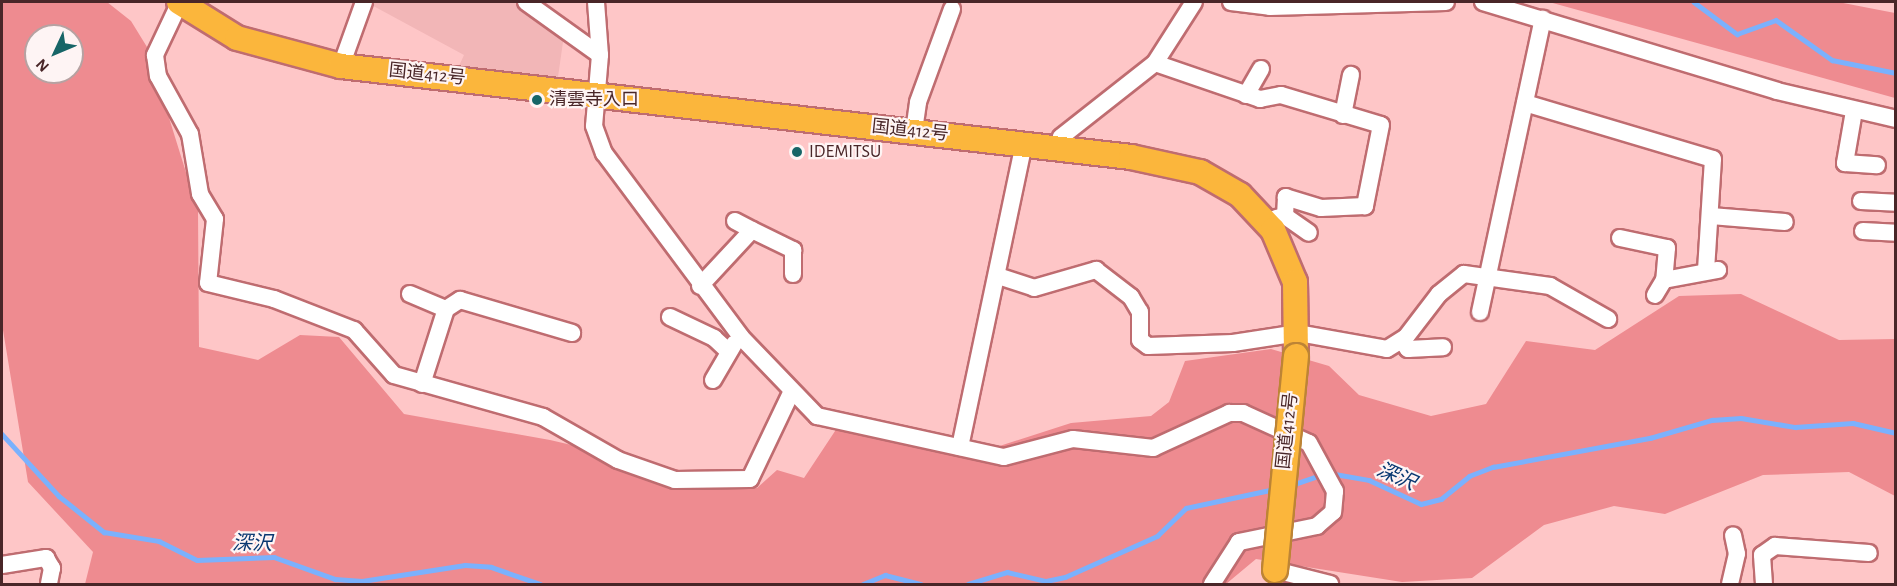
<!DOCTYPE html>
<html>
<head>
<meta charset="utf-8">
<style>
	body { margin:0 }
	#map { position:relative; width:1897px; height:586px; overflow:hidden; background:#fec6c7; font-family:"Alegreya Sans","Noto Sans JP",sans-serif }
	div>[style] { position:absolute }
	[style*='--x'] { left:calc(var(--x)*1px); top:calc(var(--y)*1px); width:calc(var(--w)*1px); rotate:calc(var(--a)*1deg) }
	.built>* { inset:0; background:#f2b6b7 }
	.green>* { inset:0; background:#ee8b90 }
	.stream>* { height:4.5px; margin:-2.25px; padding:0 2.25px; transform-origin:2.25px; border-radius:2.25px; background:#7bb1fd }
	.roads { filter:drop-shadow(2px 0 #bf6c70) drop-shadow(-2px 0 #bf6c70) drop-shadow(0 2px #bf6c70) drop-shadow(0 -2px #bf6c70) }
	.minor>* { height:16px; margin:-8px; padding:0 8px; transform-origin:8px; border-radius:8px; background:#fff }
	.highway>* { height:24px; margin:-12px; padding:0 12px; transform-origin:12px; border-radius:12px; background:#fbb63c }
	.bridges { filter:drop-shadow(2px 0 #bd8435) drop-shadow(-2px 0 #bd8435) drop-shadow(0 2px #bd8435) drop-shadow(0 -2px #bd8435) }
	.highway-bridge>* { height:24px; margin:-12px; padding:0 12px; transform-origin:12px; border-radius:12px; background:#fbb63c }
	.dots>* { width:16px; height:16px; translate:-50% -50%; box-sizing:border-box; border:3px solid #fef4f4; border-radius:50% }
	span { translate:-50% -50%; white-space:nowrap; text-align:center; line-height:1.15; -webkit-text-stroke:4.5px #fef4f4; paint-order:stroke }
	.street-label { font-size:18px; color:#492628 }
	.poi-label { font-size:18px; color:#492628 }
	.left { translate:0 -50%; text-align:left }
	.water-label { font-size:20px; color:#093771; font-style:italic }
	.frame { position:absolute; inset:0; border:3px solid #492628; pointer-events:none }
	.north { position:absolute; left:24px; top:24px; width:60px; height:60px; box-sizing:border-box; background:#fef4f4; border:2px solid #b6a2a2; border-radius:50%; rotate:226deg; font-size:16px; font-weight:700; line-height:24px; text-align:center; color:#492628 }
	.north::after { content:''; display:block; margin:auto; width:21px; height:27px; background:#176567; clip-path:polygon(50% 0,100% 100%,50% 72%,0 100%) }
</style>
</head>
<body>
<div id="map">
	<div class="built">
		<i style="clip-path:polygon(366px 2px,517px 2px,564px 35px,558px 77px,459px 66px,464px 55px)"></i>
	</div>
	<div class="green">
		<i style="clip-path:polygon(evenodd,2px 2px,107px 2px,131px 21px,147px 47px,198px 211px,199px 347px,258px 360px,300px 335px,339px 337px,404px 414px,550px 440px,757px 488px,777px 470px,804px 478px,841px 422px,975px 454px,1071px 423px,1151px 416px,1169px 402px,1185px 361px,1271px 349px,1329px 366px,1359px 395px,1431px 416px,1486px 404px,1526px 341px,1595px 350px,1679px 296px,1741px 294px,1839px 340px,1895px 339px,1895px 496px,1849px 472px,1763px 475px,1665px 514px,1614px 506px,1544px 525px,1472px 578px,1402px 582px,1256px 559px,1226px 584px,85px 584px,93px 552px,28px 482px,2px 324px,2px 2px,36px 36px,72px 36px,72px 72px,36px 72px,36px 36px)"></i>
		<i style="clip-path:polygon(1549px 2px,1838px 2px,1895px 13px,1895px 98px)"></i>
	</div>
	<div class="stream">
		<i style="--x:1694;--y:2;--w:54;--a:36.7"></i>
		<i style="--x:1737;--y:34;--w:41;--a:-19.7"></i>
		<i style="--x:1776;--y:20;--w:69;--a:35.5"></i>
		<i style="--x:1832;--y:60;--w:65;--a:11.5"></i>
		<i style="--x:2;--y:434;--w:84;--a:47.4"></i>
		<i style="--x:59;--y:496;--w:58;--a:38.7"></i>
		<i style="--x:104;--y:532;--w:56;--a:9.3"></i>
		<i style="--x:159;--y:541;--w:42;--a:26.6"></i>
		<i style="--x:197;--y:560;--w:77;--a:-2.2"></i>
		<i style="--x:274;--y:557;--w:65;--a:19.8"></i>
		<i style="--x:335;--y:579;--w:27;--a:4"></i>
		<i style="--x:362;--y:581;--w:104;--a:-8.8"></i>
		<i style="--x:465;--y:565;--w:26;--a:4"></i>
		<i style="--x:491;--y:567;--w:52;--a:19.1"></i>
		<i style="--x:1329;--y:473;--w:41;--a:9.9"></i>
		<i style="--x:1369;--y:480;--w:57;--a:24.8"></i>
		<i style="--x:1421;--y:504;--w:21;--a:-14"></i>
		<i style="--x:1441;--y:499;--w:36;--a:-39"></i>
		<i style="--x:1469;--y:476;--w:26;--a:-21"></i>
		<i style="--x:1493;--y:467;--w:160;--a:-10.5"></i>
		<i style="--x:1650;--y:438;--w:65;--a:-16.2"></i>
		<i style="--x:1712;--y:420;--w:29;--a:-4"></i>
		<i style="--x:1741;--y:418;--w:55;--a:9.5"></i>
		<i style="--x:1795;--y:427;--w:58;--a:-3.9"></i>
		<i style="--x:1853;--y:423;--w:44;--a:13.1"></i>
		<i style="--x:1292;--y:485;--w:31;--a:-19"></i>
		<i style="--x:863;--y:584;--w:24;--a:-22"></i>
		<i style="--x:885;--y:575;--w:37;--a:14"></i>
		<i style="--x:968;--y:584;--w:41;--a:-17.1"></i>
		<i style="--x:1007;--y:572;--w:40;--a:13"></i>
		<i style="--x:1046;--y:581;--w:19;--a:-12"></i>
		<i style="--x:1065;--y:577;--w:101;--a:-24"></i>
		<i style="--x:1157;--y:536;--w:40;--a:-44"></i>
		<i style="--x:1186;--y:508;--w:91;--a:-12.1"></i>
	</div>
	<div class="roads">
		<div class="minor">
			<i style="--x:180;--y:2;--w:59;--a:115.3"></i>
			<i style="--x:155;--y:55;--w:21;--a:82"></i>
			<i style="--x:158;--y:76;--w:66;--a:61.1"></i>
			<i style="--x:190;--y:134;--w:61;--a:80.5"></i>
			<i style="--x:200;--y:194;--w:29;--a:59"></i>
			<i style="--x:215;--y:219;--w:64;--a:96.2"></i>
			<i style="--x:208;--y:283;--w:68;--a:13.6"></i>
			<i style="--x:274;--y:299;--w:86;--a:21.2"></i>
			<i style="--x:354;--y:330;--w:60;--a:48.4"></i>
			<i style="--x:394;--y:375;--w:155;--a:15.7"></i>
			<i style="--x:543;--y:417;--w:86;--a:29.8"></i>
			<i style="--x:618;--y:460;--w:60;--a:19.3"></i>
			<i style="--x:675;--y:480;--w:75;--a:-0.8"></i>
			<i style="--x:750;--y:479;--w:95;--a:-64.5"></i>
			<i style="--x:526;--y:2;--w:91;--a:35.6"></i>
			<i style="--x:596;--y:2;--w:53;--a:85.7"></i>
			<i style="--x:600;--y:55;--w:71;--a:94.8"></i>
			<i style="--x:594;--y:126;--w:29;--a:70"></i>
			<i style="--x:604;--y:153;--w:229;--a:53.3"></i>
			<i style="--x:741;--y:337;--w:110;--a:46.1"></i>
			<i style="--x:817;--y:416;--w:191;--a:12.4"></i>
			<i style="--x:1004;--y:457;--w:71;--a:-14.6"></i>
			<i style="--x:1073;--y:439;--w:81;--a:6.4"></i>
			<i style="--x:1153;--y:448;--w:84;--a:-24.7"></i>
			<i style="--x:1229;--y:413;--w:14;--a:0"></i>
			<i style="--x:1243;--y:413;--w:72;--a:24.4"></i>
			<i style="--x:1309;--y:443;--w:55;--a:61.6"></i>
			<i style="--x:1335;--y:491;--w:21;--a:95"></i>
			<i style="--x:1333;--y:512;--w:21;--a:139"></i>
			<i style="--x:1317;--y:526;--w:80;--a:168.4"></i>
			<i style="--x:1239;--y:542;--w:50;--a:122.7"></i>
			<i style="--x:1231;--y:2;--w:39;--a:7"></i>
			<i style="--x:1270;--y:7;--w:176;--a:-1.6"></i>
			<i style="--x:1483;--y:2;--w:307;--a:16.8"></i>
			<i style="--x:1777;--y:91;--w:122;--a:13.2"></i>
			<i style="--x:1155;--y:63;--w:111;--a:18.9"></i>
			<i style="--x:1260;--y:99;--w:21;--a:-11"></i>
			<i style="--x:1281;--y:95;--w:104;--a:16.7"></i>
			<i style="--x:1381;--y:125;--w:83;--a:101.2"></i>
			<i style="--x:1365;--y:206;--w:44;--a:177.4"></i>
			<i style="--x:1321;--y:208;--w:37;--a:-163"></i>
			<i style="--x:1286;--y:197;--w:19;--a:93"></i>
			<i style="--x:341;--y:66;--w:68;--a:-70.2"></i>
			<i style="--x:1246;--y:95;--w:30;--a:-60"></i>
			<i style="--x:1525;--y:103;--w:196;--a:16.6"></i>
			<i style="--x:1713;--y:159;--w:111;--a:93.6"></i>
			<i style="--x:1854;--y:111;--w:53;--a:99.8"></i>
			<i style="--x:1845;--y:163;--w:32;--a:4"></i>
			<i style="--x:1343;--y:115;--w:41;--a:-78.7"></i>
			<i style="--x:914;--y:131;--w:29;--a:-82"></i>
			<i style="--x:918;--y:102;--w:99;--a:-69.9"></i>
			<i style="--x:1058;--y:148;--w:11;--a:-75"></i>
			<i style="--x:1061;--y:137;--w:120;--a:-38.2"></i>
			<i style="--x:1155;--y:63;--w:72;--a:-57.4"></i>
			<i style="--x:1861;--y:201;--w:35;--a:3"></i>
			<i style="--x:1711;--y:216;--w:74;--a:4.6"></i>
			<i style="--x:1276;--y:218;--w:9;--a:-13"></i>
			<i style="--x:1285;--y:216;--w:29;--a:35"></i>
			<i style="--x:735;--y:221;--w:19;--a:28"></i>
			<i style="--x:1863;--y:231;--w:33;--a:3"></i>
			<i style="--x:1620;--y:238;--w:48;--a:12"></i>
			<i style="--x:1667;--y:248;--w:32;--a:95"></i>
			<i style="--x:998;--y:276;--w:38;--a:18"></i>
			<i style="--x:1034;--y:288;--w:65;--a:-16.2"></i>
			<i style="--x:1096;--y:270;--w:44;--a:37.6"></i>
			<i style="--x:1131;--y:297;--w:17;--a:59"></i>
			<i style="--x:1140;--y:312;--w:28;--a:90"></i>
			<i style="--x:1140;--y:340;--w:10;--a:37"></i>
			<i style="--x:1148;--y:346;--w:85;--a:-2"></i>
			<i style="--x:1233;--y:343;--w:66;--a:-8.7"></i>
			<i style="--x:1298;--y:333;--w:90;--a:10.2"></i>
			<i style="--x:1387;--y:349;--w:22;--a:-32"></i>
			<i style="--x:1406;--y:337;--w:54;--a:-52.5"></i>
			<i style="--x:1439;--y:294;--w:32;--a:-39"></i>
			<i style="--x:1464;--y:274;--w:87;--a:7.9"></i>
			<i style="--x:1550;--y:286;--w:67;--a:29.6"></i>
			<i style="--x:700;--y:286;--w:76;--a:-47.1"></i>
			<i style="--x:752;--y:230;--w:46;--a:26"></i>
			<i style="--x:793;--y:250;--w:24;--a:90"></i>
			<i style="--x:410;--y:294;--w:39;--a:23"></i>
			<i style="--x:1655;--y:295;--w:17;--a:-59"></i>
			<i style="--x:1664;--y:280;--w:55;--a:-10.5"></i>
			<i style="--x:1480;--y:312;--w:300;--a:-77.9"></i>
			<i style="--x:670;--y:317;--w:49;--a:25.5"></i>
			<i style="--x:714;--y:338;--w:19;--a:43"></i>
			<i style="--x:1402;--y:341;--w:10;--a:53"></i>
			<i style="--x:1408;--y:349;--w:35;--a:-3"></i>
			<i style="--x:713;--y:380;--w:42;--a:-59.7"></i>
			<i style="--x:422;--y:384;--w:79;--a:-72.3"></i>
			<i style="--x:446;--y:309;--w:17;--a:-33"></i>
			<i style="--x:460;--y:300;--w:117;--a:16.4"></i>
			<i style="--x:960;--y:447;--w:310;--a:-78.1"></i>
			<i style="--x:2;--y:565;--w:45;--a:-9"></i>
			<i style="--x:46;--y:558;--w:12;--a:59"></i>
			<i style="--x:52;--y:568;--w:16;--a:101"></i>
			<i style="--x:1275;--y:570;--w:57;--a:14.3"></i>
			<i style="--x:1730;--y:584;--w:31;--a:-77"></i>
			<i style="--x:1737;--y:554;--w:19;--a:-102"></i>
			<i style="--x:1764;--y:584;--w:29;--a:-94"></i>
			<i style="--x:1762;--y:555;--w:16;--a:-35"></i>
			<i style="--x:1775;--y:546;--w:94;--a:4.3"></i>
		</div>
		<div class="highway">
			<i style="--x:179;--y:2;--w:68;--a:31.8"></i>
			<i style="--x:237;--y:38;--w:108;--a:15.1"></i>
			<i style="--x:341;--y:66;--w:795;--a:6.57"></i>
			<i style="--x:1131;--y:157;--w:71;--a:12.3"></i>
			<i style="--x:1200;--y:172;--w:46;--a:29.9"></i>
			<i style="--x:1240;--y:195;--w:48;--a:46.7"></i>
			<i style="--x:1273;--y:230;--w:56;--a:67.1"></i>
			<i style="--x:1295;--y:282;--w:74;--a:89.2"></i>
		</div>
	</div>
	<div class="bridges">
		<div class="highway-bridge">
			<i style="--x:1275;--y:570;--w:215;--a:-84.4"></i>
		</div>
	</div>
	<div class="dots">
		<i style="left:537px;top:100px;background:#176567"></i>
		<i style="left:797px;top:152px;background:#176567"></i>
	</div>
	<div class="street-label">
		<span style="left:427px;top:75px;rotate:6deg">国道412号</span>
		<span style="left:910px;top:131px;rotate:6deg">国道412号</span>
		<span style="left:1288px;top:431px;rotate:-84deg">国道412号</span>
	</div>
	<div class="poi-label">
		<span class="left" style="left:549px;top:100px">清雲寺入口</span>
		<span class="left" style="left:809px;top:152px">IDEMITSU</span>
	</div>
	<div class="water-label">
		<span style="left:1396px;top:477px;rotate:24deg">深沢</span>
		<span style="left:252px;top:544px;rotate:1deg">深沢</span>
	</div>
	<div class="frame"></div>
	<div class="north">N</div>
</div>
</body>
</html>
